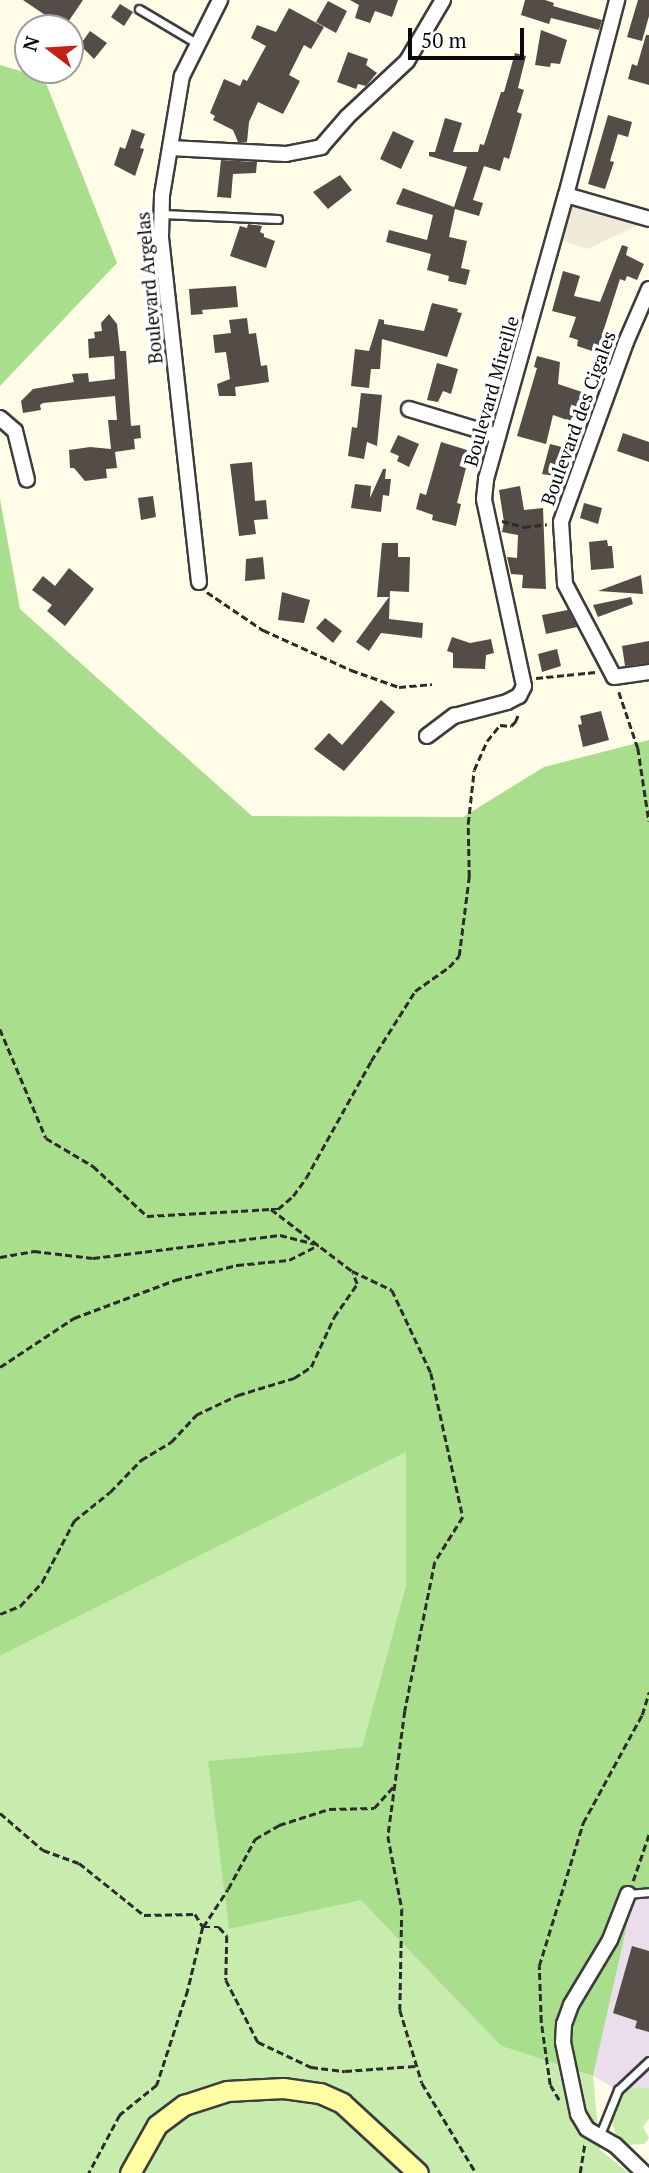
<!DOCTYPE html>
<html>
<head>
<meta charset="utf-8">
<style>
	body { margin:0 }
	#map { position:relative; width:649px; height:2173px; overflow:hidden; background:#fffde7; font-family:"PT Serif",serif }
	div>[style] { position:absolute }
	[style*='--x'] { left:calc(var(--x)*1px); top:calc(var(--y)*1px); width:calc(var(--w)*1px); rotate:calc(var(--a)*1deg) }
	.industrial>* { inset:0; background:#ebddeb }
	.green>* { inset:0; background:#c8ecae }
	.forest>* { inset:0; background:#a9de8c }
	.plaza>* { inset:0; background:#eeead7 }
	.building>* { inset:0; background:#544c46 }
	.path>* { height:2.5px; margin-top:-1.25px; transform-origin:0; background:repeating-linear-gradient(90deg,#2c2c2c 0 7px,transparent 0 10.5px) }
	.roads { filter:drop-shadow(2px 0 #3d3d3d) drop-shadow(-2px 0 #3d3d3d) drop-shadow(0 2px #3d3d3d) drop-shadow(0 -2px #3d3d3d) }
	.service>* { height:7px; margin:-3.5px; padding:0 3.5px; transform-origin:3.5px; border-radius:3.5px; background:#fff }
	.minor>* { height:14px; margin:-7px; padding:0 7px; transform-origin:7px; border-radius:7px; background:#fff }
	.secondary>* { height:19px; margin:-9.5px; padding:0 9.5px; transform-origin:9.5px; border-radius:9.5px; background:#fffea2 }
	span { translate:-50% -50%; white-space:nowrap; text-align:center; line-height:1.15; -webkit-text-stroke:7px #fff; paint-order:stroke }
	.street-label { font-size:19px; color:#0a0a0a }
	.north { position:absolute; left:14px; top:14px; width:70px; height:70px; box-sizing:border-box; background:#fff; border:2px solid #9d9d9d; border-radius:50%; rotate:287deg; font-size:19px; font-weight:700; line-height:28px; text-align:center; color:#0a0a0a }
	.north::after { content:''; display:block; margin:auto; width:24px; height:32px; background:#c52017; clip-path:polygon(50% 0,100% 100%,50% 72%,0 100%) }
	.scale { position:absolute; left:408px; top:28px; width:116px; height:32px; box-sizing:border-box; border:4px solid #0a0a0a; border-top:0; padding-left:9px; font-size:21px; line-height:24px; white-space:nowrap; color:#0a0a0a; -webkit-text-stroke:5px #fff; paint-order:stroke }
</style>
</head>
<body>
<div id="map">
	<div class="industrial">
		<i style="clip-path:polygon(649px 1896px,649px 2088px,631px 2087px,623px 2093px,593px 2076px,633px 1899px)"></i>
	</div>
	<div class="green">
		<i style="clip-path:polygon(406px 1452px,406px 1585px,362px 1748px,229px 1929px,361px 1899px,501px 2046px,593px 2076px,600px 2150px,629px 2173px,0 2173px,0 1656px)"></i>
		<i style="clip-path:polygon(631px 2087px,649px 2088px,649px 2119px,643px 2127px,649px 2138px,644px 2144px,628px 2145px,616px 2135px,611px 2120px,613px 2105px)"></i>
	</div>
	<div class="forest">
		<i style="clip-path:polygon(0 65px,44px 78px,117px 263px,0 386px)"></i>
		<i style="clip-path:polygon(0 499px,20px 609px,252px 816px,463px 817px,544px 767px,649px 740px,649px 1896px,633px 1899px,593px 2076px,501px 2046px,361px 1900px,229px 1929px,208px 1761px,362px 1747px,406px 1585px,406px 1452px,0 1656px)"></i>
	</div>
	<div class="plaza">
		<i style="clip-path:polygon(567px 198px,639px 219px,637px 226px,587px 249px,556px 238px)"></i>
	</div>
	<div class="building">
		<i style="clip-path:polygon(23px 0,83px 0,64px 28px)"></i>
		<i style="clip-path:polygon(350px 0,398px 0,392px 17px,375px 11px,370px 23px,355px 18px,359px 5px)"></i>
		<i style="clip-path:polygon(525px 0,545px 0,554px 3px,553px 6px,602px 20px,599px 30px,551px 18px,549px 24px,521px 15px)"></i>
		<i style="clip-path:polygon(638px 0,649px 0,649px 16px,642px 41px,627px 37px)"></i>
		<i style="clip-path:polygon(328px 1px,347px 11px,336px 33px,316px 22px)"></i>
		<i style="clip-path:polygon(120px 4px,133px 12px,124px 26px,111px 17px)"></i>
		<i style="clip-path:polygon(289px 8px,324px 27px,311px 49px,304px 45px,289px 75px,300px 81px,283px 114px,258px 102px,249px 122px,247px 142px,238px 142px,233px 130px,213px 120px,215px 116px,210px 113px,224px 79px,240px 86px,243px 79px,247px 81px,266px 46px,251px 38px,257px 25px,276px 32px)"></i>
		<i style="clip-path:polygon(541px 30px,567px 40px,560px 64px,551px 63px,550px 67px,535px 65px)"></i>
		<i style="clip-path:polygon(90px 31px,107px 43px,94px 59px,80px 45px)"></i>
		<i style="clip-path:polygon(646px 35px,649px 35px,649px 85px,628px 79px,632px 64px,637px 66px)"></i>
		<i style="clip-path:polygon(348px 52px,368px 59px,366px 65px,377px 73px,366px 86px,358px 84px,356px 89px,337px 82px)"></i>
		<i style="clip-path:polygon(515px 53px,526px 56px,518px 88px,524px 90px,517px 112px,522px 114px,509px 159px,504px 157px,500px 171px,484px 166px,473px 200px,483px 203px,479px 216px,455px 209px,449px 237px,467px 241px,461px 268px,470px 270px,466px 285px,448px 281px,449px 276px,427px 270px,431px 254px,386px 242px,389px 230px,427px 240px,433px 215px,396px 204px,403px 188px,454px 207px,467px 167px,429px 156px,429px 152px,435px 152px,445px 118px,462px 123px,453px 152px,478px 152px,480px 144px,484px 145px,501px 92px,504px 92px)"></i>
		<i style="clip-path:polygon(608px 115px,632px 122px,628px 137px,618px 134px,610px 161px,614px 162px,605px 189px,588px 184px)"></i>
		<i style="clip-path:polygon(132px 129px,145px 134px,140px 148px,144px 149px,135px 176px,114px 165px,120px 147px,125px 149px)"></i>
		<i style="clip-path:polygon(393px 131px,414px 141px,401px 169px,380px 159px)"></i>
		<i style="clip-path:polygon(221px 160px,257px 162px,256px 173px,233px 174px,231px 198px,217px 197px)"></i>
		<i style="clip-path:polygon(340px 175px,352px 190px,328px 209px,313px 192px)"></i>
		<i style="clip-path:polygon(248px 224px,262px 226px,260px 232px,264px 234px,264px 237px,275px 241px,266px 268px,230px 256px,240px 226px,247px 228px)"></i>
		<i style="clip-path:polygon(622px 245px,628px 247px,626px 255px,644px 264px,637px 280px,627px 276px,625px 281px,620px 279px,602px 335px,610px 338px,604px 355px,577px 346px,578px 340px,569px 337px,576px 317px,552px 311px,563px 271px,580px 276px,574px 296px,605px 303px,600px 302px)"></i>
		<i style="clip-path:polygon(236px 286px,238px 307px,202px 310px,203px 314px,191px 315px,189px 289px)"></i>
		<i style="clip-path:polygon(432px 303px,458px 309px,457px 312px,462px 313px,447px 357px,382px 339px,380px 369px,371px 369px,369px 388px,351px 386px,355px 349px,369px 351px,379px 319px,384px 320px,384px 324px,424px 331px)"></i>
		<i style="clip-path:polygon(109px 314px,117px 324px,120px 351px,126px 351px,131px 426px,140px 425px,141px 438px,134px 439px,135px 449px,115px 452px,117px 468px,106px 469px,107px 478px,85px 481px,74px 468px,70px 468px,69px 450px,90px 447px,111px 449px,108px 420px,117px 420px,115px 396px,43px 403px,40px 405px,41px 410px,23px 413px,21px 401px,33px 389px,74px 382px,72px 374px,88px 373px,89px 382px,115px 379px,114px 356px,89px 358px,88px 339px,95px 338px,94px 332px,102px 331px,101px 323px)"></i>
		<i style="clip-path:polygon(247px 318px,249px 334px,256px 333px,261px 366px,267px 365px,269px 382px,235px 387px,236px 396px,219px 396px,217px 384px,230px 379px,226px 352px,215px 353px,213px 335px,231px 333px,229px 320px)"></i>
		<i style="clip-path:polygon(537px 356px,560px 362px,558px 384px,588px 394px,580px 419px,572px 417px,570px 421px,553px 415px,546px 444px,517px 436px,537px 368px,534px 367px)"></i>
		<i style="clip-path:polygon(437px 363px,458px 369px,451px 394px,443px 391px,438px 402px,427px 400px)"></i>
		<i style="clip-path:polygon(361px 393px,382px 395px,377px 446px,367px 442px,364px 459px,348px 456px,352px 427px,357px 428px)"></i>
		<i style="clip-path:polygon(623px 433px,649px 442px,649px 462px,617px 451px)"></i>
		<i style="clip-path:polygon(398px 435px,419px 444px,409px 467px,397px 461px,399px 456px,390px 452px)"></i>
		<i style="clip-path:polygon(441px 442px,467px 450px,462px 467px,466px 468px,457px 503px,461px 504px,456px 526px,432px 520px,433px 515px,416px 509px,420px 493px,426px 495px)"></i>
		<i style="clip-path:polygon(550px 444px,570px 449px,562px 477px,542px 474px)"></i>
		<i style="clip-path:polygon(252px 462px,255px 501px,266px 500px,268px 519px,254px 520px,256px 534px,239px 536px,230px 464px)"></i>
		<i style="clip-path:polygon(383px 469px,386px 469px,385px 479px,391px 479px,389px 496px,383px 495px,381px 512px,351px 508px,355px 484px,371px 486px,370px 498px)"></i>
		<i style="clip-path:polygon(520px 486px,524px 510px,543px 508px,546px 589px,522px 588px,523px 575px,511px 574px,507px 557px,517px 558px,518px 535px,502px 532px,504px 522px,499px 490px)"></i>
		<i style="clip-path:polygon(153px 496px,156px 517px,141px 520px,138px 498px)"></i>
		<i style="clip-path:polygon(584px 503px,602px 508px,598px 524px,580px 518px)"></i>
		<i style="clip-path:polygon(607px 540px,608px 546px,612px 546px,614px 568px,591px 570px,589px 542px)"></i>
		<i style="clip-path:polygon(382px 543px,398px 543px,398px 557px,410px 557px,409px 592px,390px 591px,389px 619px,423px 623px,422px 638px,381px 633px,369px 651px,356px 642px,389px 597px,377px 597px)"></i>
		<i style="clip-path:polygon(263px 557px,265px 579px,245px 581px,246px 559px)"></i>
		<i style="clip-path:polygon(69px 568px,94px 589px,65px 626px,47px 611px,52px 605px,32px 590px,43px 576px,55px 586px)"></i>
		<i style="clip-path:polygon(641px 575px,643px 594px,598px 591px)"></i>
		<i style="clip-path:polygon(282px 592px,310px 600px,304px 623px,278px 620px)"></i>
		<i style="clip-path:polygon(631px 597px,633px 604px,598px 617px,593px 605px)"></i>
		<i style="clip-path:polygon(568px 610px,577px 627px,546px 634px,542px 615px)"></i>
		<i style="clip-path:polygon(325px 618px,342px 631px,333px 643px,316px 628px)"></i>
		<i style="clip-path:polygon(452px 637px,470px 643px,491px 639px,494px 653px,486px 655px,485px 669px,453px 668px,453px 653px,447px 651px)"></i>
		<i style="clip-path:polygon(649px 641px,649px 663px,625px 666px,622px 646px)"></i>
		<i style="clip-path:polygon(557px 649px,561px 666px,542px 672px,538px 654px)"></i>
		<i style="clip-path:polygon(381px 700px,395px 712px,344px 771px,314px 749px,329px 733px,342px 745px)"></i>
		<i style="clip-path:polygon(601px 711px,609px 740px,583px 747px,578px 725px,582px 724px,580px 716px)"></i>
		<i style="clip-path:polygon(632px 1946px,649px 1951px,649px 2032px,635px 2028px,637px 2021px,613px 2013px)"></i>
	</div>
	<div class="path">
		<i style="--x:502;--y:521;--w:23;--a:15"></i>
		<i style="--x:524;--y:527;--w:23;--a:-7"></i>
		<i style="--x:207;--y:592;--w:68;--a:34.2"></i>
		<i style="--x:263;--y:630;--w:97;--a:24.4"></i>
		<i style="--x:351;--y:670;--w:51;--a:19.5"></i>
		<i style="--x:399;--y:687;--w:33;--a:-5"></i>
		<i style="--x:536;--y:678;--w:60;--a:-5.7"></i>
		<i style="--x:619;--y:692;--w:59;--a:71.3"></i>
		<i style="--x:638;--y:748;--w:74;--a:81.4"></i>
		<i style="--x:0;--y:1029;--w:118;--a:67.1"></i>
		<i style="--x:46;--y:1138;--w:55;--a:30.8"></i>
		<i style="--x:93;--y:1166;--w:74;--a:42.8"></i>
		<i style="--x:147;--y:1216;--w:124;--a:-3.2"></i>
		<i style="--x:271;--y:1209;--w:102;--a:37.4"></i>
		<i style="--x:352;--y:1271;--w:44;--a:25.4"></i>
		<i style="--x:392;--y:1290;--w:92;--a:64.8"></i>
		<i style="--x:431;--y:1373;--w:148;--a:77.5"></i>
		<i style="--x:463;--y:1517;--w:53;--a:121.9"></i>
		<i style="--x:435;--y:1562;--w:152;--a:101.4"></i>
		<i style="--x:405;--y:1711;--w:126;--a:97.7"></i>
		<i style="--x:388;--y:1836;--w:74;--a:79.1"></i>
		<i style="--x:402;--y:1909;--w:101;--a:91.1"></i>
		<i style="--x:400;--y:2010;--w:76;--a:73.2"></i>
		<i style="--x:422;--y:2083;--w:105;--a:59"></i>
		<i style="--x:271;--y:1209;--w:7;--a:0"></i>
		<i style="--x:278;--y:1209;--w:20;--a:-41"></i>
		<i style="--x:293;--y:1196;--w:22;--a:-54"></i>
		<i style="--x:306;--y:1178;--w:134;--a:-60.9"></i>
		<i style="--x:371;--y:1061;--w:83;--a:-57.8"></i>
		<i style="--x:415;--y:991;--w:42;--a:-35.2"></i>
		<i style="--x:449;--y:967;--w:15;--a:-48"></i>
		<i style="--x:459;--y:956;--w:80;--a:-82.8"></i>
		<i style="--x:469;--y:877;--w:53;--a:-91.1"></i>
		<i style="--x:468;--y:824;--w:54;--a:-83.7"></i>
		<i style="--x:474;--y:770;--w:32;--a:-66"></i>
		<i style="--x:487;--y:741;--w:21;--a:-51"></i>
		<i style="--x:500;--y:725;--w:11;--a:5"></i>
		<i style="--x:511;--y:726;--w:6;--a:-45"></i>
		<i style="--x:515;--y:722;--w:10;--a:-66"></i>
		<i style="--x:0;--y:1257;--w:35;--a:-10"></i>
		<i style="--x:34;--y:1251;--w:59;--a:6.8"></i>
		<i style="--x:93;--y:1258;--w:188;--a:-7"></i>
		<i style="--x:280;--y:1235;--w:36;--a:14"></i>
		<i style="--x:0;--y:1367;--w:89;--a:-33.5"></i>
		<i style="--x:74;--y:1318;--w:108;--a:-20.6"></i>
		<i style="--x:175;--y:1280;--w:64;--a:-13.6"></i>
		<i style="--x:237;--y:1265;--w:52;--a:-5.5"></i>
		<i style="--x:289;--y:1260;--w:33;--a:-27"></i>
		<i style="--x:0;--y:1614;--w:22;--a:-22"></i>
		<i style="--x:20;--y:1606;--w:33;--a:-47"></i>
		<i style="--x:42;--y:1582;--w:69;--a:-62.3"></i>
		<i style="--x:74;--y:1521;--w:46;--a:-38.9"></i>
		<i style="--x:110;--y:1492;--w:45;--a:-45.9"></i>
		<i style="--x:141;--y:1460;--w:35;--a:-31"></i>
		<i style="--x:171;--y:1442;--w:37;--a:-47"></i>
		<i style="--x:196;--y:1415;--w:47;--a:-25.5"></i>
		<i style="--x:238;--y:1395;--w:59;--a:-16.9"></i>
		<i style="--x:294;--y:1378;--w:20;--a:-33"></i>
		<i style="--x:311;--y:1367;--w:55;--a:-65.3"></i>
		<i style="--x:334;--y:1317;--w:40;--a:-55.1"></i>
		<i style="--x:357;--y:1284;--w:11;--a:-112"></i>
		<i style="--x:0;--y:1813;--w:57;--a:40.7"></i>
		<i style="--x:43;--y:1850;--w:38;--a:20"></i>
		<i style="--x:79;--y:1863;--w:83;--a:38.7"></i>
		<i style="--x:144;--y:1915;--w:51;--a:-1.1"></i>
		<i style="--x:195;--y:1914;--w:15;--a:58"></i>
		<i style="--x:203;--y:1927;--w:65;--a:103.4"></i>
		<i style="--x:188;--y:1990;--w:100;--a:108.1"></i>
		<i style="--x:157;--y:2085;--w:48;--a:141"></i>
		<i style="--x:120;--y:2115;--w:66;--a:118.1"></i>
		<i style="--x:633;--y:1881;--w:50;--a:-71.2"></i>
		<i style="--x:203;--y:1927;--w:16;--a:0"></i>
		<i style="--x:219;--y:1927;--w:12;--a:48"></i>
		<i style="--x:227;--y:1936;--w:44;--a:91.3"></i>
		<i style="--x:226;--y:1980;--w:70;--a:62.7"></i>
		<i style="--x:258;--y:2042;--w:59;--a:25.3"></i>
		<i style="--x:311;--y:2067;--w:34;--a:7"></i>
		<i style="--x:345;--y:2071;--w:70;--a:-4.1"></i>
		<i style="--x:203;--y:1927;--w:45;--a:-56.7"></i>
		<i style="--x:228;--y:1889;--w:57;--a:-61.6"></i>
		<i style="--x:255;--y:1839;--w:28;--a:-30"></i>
		<i style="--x:279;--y:1825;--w:52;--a:-17.7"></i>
		<i style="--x:329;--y:1809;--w:45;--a:-1.3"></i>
		<i style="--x:374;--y:1808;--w:31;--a:-48"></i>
		<i style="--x:559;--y:2100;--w:17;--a:-121"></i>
		<i style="--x:550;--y:2085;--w:64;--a:-98.1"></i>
		<i style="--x:541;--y:2022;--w:56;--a:-92"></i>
		<i style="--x:539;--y:1966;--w:150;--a:-72.9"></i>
		<i style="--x:583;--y:1823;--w:123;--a:-61.4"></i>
		<i style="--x:642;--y:1715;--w:24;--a:-73"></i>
		<i style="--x:580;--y:2173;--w:30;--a:-81"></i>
	</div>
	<div class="roads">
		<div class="service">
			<i style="--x:139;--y:9;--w:66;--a:30.8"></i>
			<i style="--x:162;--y:214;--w:116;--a:2.5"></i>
			<i style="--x:628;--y:1894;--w:21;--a:-5"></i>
			<i style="--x:599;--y:2137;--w:51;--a:-68"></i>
			<i style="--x:618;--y:2090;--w:42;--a:-43.1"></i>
		</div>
		<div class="minor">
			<i style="--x:170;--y:148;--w:116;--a:3"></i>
			<i style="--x:286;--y:154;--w:36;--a:-11"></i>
			<i style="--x:321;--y:147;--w:40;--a:-49"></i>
			<i style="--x:347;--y:117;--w:82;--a:-43"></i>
			<i style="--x:407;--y:61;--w:71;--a:-59.5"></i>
			<i style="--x:566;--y:195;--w:86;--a:16.1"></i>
			<i style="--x:649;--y:289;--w:58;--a:113.5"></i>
			<i style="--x:626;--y:342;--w:191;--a:109.9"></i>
			<i style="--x:561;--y:522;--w:62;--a:86.3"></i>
			<i style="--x:565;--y:584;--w:105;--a:62.2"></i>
			<i style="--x:614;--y:677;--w:35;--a:-8"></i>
			<i style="--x:409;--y:409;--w:93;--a:16.9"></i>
			<i style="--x:0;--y:418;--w:20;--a:41"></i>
			<i style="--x:15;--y:431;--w:50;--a:76.2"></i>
			<i style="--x:199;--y:582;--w:347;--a:-96.3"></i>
			<i style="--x:161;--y:237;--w:42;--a:-88.6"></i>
			<i style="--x:162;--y:195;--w:121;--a:-80.5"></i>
			<i style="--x:182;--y:76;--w:85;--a:-63.4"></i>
			<i style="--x:427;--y:736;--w:34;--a:-37"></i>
			<i style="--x:454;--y:716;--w:55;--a:-14.8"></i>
			<i style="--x:507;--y:702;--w:13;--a:-27"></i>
			<i style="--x:519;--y:696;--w:11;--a:-63"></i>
			<i style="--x:524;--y:686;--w:191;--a:-102.1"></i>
			<i style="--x:484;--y:499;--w:20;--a:-84"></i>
			<i style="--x:486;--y:479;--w:295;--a:-74.3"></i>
			<i style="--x:566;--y:195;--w:202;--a:-75.3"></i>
			<i style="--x:628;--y:1894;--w:49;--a:111.4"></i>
			<i style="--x:610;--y:1940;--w:76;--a:121"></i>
			<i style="--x:571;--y:2005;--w:20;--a:110"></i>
			<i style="--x:564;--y:2024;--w:18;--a:93"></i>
			<i style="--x:563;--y:2042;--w:74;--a:78.2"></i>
			<i style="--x:578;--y:2114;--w:17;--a:59"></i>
			<i style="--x:587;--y:2129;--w:32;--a:30"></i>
			<i style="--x:615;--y:2145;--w:40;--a:44"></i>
		</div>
		<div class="secondary">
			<i style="--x:130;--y:2173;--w:55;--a:-60.6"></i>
			<i style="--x:157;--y:2125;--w:34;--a:-37"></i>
			<i style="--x:184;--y:2105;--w:45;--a:-18"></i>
			<i style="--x:227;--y:2091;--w:56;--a:-3.1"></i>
			<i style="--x:283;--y:2088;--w:37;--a:8"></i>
			<i style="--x:320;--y:2093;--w:24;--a:24"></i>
			<i style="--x:342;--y:2103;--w:103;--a:42.6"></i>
		</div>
	</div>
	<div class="street-label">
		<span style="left:149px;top:288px;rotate:-95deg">Boulevard Argelas</span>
		<span style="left:491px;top:391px;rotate:-74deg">Boulevard Mireille</span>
		<span style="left:578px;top:418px;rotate:-70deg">Boulevard des Cigales</span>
	</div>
	<div class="north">N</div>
	<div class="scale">50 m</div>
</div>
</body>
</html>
